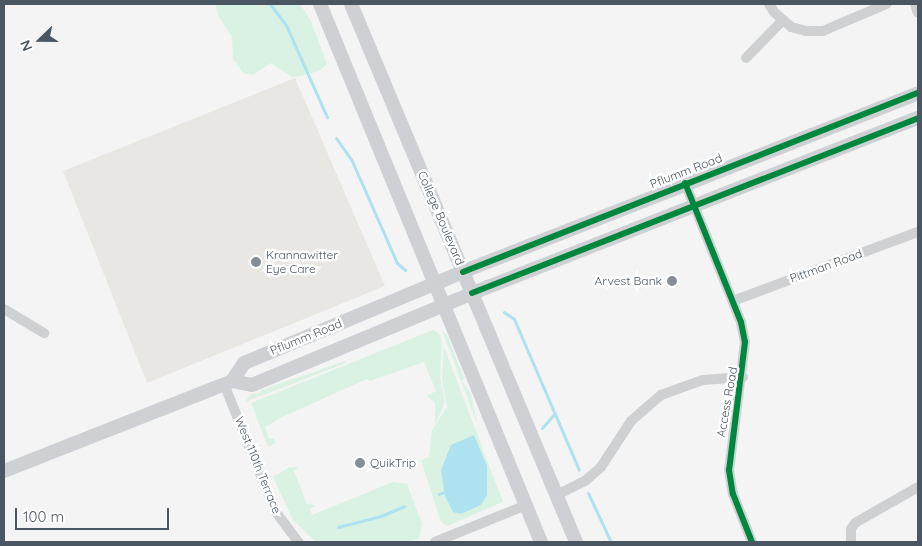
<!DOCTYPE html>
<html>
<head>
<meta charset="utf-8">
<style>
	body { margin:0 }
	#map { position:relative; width:922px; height:546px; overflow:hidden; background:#f4f4f4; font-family:Quicksand,sans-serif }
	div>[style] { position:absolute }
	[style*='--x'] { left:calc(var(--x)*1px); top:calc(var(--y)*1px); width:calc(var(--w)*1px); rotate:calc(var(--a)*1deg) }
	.commercial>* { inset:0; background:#e8e7e3 }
	.green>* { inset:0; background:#d9f2e3 }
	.water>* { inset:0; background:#aee2f0 }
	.stream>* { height:3px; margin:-1.5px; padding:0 1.5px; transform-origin:1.5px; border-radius:1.5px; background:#aee2f0 }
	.minor>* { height:10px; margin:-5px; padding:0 5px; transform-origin:5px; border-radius:5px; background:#ced0d2 }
	.secondary>* { height:14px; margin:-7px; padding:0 7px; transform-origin:7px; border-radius:7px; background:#ced0d4 }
	.cycleway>* { height:6px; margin:-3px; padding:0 3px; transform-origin:3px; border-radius:3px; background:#00873e }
	.dots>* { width:14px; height:14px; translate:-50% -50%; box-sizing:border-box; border:2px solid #fff; border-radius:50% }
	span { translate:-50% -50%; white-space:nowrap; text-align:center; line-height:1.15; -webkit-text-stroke:5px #fff; paint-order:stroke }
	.street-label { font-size:12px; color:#4a5661 }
	.poi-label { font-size:12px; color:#4a5661 }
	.left { translate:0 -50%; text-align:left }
	.right { translate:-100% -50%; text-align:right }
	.frame { position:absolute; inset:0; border:5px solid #4a5661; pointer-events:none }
	.north { position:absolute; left:15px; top:15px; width:50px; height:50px; -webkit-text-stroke:4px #fff; paint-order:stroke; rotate:248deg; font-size:14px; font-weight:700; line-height:20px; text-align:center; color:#4a5661 }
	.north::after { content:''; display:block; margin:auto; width:18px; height:22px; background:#4a5661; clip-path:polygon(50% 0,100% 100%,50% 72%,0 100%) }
	.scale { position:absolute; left:15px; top:508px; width:154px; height:22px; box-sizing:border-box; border:2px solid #4a5661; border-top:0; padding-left:6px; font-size:15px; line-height:18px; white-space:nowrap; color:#4a5661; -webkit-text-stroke:4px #fff; paint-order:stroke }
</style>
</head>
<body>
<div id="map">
	<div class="commercial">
		<i style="clip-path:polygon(295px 78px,385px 286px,147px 383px,63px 171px)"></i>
	</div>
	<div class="green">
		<i style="clip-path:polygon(215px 4px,300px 4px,311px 21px,327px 64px,319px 71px,301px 76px,292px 77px,271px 63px,253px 75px,243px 73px,233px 59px,232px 37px,219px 17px)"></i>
		<i style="clip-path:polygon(433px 330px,439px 333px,442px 341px,440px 378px,445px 402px,435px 425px,435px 403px,427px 396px,436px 391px,424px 362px,370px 381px,367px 379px,280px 418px,265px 427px,269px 439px,274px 438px,276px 443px,268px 447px,251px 403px)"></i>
		<i style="clip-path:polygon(442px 330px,448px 337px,464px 378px,462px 381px,471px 394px,478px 426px,506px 500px)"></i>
		<i style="clip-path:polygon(444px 347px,503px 502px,447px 526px,441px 522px,421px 460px,429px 457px,432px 430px,447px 407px,442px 380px)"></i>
		<i style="clip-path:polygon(345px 361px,346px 363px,245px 402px,251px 394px,260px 393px,261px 390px)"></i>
		<i style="clip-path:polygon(298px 467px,294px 471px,307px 504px,316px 505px,310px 509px,312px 515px,393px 482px,407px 484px,422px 524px,419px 538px,409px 542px,316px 542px,293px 520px,273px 477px,288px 468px)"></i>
	</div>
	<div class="water">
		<i style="clip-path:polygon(474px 435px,487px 466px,487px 495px,481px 505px,461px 514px,453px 512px,445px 496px,441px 470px,451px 445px)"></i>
	</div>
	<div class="stream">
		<i style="--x:270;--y:4;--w:26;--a:53"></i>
		<i style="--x:286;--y:25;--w:101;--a:66"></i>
		<i style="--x:336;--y:138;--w:28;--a:55"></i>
		<i style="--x:352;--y:161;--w:111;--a:66.2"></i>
		<i style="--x:397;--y:263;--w:11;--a:41"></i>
		<i style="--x:504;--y:312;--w:12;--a:35"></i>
		<i style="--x:514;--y:319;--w:164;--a:66.7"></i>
		<i style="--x:542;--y:428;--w:18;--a:-49"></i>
		<i style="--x:588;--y:493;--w:54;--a:64.9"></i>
		<i style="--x:439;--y:494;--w:5;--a:-22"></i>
		<i style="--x:338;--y:527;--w:44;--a:-14.3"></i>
		<i style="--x:381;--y:516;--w:25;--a:-23"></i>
	</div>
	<div class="minor">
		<i style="--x:769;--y:4;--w:9;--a:58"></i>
		<i style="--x:774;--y:12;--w:23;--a:41"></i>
		<i style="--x:791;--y:27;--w:16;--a:15"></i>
		<i style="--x:806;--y:31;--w:17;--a:0"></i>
		<i style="--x:823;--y:31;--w:69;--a:-23.2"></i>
		<i style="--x:915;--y:4;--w:9;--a:72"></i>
		<i style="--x:746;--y:58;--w:53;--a:-45.8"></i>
		<i style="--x:685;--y:183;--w:150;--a:68.1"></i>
		<i style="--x:741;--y:322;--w:20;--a:79"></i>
		<i style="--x:745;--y:342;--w:129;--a:97.1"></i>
		<i style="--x:729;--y:470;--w:24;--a:81"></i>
		<i style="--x:733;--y:494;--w:52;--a:68.4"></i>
		<i style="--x:733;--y:301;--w:197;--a:-20.5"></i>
		<i style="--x:4;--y:309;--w:47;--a:31"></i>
		<i style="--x:224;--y:384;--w:137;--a:68.1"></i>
		<i style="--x:275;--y:511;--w:39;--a:53"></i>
		<i style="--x:557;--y:495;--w:31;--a:-27"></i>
		<i style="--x:585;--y:481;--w:21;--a:-41"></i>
		<i style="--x:601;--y:467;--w:55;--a:-56.9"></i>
		<i style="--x:631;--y:421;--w:40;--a:-41"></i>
		<i style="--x:661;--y:395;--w:45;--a:-19.7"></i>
		<i style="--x:703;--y:380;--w:40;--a:-4.3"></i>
		<i style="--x:435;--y:542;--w:98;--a:-22.1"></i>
		<i style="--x:851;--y:542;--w:13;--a:-90"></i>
		<i style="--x:851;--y:529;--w:7;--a:-56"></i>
		<i style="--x:855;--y:523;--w:73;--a:-29.7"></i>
	</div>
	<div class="secondary">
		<i style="--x:320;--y:4;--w:582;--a:67.67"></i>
		<i style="--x:351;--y:4;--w:583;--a:67.3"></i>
		<i style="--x:232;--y:381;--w:22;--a:-56"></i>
		<i style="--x:244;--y:363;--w:250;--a:-22.6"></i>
		<i style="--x:475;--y:267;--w:476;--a:-21.4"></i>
		<i style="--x:4;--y:471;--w:245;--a:-21.5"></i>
		<i style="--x:232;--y:381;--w:20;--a:11"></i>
		<i style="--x:252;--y:385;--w:256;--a:-22.6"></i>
		<i style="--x:488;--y:287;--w:462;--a:-21.5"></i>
	</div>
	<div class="cycleway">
		<i style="--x:685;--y:183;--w:150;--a:68.1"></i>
		<i style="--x:741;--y:322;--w:20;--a:79"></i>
		<i style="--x:745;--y:342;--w:129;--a:97.1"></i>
		<i style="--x:729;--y:470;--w:24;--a:81"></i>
		<i style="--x:733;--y:494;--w:52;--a:68.4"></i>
		<i style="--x:463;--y:272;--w:489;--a:-21.5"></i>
		<i style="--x:472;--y:293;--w:479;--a:-21.4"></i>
	</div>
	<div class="dots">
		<i style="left:256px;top:262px;background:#868d94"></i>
		<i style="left:672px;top:281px;background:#868d94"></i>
		<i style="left:360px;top:463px;background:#868d94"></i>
	</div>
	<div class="street-label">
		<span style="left:686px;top:171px;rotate:-21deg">Pflumm Road</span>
		<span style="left:441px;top:218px;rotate:67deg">College Boulevard</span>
		<span style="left:826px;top:266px;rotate:-20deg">Pittman Road</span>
		<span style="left:306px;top:337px;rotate:-22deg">Pflumm Road</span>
		<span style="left:727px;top:402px;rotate:-80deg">Access Road</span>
		<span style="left:258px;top:465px;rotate:68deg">West 110th Terrace</span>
	</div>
	<div class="poi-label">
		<span class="left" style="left:266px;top:262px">Krannawitter<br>Eye Care</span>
		<span class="right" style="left:662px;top:281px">Arvest Bank</span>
		<span class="left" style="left:370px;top:463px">QuikTrip</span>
	</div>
	<div class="frame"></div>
	<div class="north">N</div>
	<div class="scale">100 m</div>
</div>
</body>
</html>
